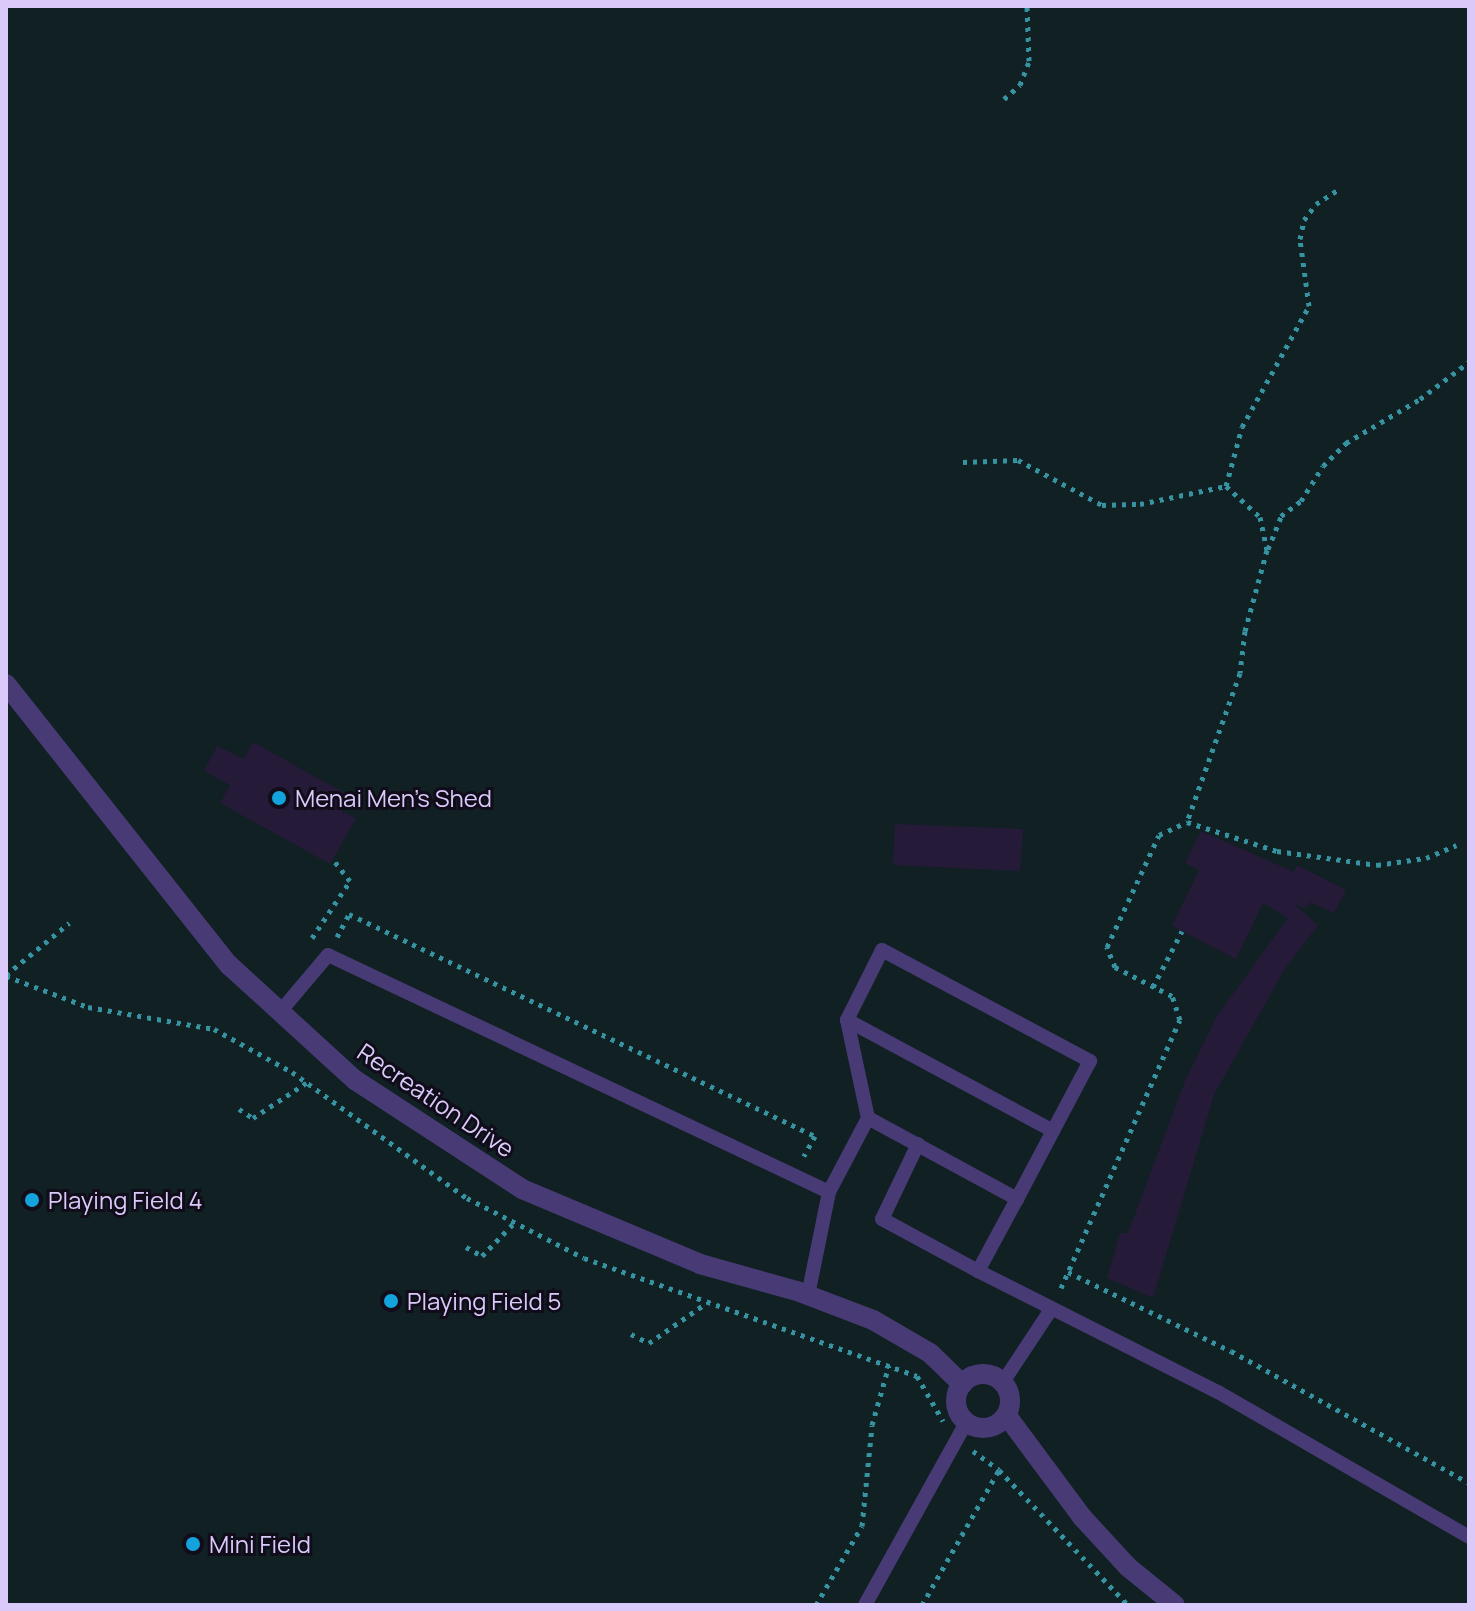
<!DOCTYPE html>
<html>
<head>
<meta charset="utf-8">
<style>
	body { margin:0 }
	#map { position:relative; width:1475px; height:1611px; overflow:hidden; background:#110c1a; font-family:Manrope,sans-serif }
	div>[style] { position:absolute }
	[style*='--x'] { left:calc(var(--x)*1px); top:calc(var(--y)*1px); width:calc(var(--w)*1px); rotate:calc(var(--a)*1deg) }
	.green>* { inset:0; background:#102023 }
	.building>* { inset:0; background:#261a39 }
	.path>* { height:5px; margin-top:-2.5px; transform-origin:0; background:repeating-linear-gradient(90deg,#3693a2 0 4px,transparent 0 10px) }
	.lane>* { height:14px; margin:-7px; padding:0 7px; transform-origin:7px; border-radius:7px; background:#483b75 }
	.street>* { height:20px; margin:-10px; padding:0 10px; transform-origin:10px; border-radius:10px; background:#483b75 }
	.street>.ring { margin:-10px; padding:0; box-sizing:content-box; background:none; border:20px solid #483b75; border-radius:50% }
	.dots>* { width:22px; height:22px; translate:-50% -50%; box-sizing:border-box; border:4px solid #110c1a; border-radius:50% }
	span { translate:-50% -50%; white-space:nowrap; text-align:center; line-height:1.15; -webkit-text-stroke:6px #110c1a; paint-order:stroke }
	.poi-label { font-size:24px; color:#d9cafa }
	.left { translate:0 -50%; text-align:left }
	.street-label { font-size:24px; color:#d9cafa }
	.frame { position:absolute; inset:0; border:8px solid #d9cafa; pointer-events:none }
</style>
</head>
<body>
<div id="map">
	<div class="green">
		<i style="clip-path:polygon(6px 6px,1469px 6px,1469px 1605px,6px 1605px)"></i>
	</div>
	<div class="building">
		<i style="clip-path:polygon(253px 742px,348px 795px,341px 811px,356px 818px,330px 864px,220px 803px,230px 785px,204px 771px,217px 746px,244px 759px)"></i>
		<i style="clip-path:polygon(895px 824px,1023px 829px,1020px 871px,893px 865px)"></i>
		<i style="clip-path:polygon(1201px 831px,1294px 872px,1297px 865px,1346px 890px,1334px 913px,1310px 902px,1307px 908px,1295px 905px,1318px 925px,1284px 970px,1214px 1095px,1153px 1298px,1107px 1278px,1120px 1233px,1128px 1233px,1185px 1081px,1217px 1016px,1288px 918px,1263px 903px,1236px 959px,1172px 926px,1199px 870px,1185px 863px)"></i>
	</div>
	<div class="path">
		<i style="--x:1004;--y:99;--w:21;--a:-41"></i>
		<i style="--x:1020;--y:85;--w:26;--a:-69"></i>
		<i style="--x:1029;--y:61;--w:55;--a:-92.1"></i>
		<i style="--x:963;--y:462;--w:55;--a:-2.1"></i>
		<i style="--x:1018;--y:460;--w:95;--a:28.2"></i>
		<i style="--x:1102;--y:505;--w:38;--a:-2"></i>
		<i style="--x:1140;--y:504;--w:88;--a:-11.8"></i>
		<i style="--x:1226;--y:486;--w:46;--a:42.4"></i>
		<i style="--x:1260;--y:517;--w:34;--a:78"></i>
		<i style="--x:1267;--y:550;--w:84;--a:105.2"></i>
		<i style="--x:1245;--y:631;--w:42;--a:96.8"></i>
		<i style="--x:1240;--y:673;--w:158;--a:109.6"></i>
		<i style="--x:1226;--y:486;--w:61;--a:-74.8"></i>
		<i style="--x:1242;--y:427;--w:138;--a:-61"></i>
		<i style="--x:1309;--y:306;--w:68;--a:-97.7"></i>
		<i style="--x:1300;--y:239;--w:19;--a:-78"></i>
		<i style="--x:1304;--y:220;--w:20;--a:-53"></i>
		<i style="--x:1316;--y:204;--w:27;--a:-33"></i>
		<i style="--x:1268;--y:549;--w:35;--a:-68"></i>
		<i style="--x:1281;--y:516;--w:25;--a:-37"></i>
		<i style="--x:1301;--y:501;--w:41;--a:-57.8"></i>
		<i style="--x:1323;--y:466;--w:33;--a:-45"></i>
		<i style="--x:1346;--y:443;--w:86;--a:-30.7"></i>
		<i style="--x:1420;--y:399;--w:61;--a:-37.1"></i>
		<i style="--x:337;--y:937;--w:26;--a:-62"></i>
		<i style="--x:349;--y:914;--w:516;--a:25.47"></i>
		<i style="--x:815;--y:1136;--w:23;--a:119"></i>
		<i style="--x:312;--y:938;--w:69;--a:-56.3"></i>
		<i style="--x:350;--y:881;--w:28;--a:-128"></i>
		<i style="--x:6;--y:975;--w:82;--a:-39.5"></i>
		<i style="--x:6;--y:976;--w:88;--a:20.7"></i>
		<i style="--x:88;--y:1007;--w:128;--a:9.9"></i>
		<i style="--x:214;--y:1029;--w:89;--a:28.9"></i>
		<i style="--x:292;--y:1072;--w:216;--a:35.8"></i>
		<i style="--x:467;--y:1198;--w:131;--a:27.1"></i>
		<i style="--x:584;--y:1258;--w:353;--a:19.5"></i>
		<i style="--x:917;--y:1376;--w:52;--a:60"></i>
		<i style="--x:1153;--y:987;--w:63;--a:-62.6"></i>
		<i style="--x:239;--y:1109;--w:17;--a:33"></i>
		<i style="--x:253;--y:1118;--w:64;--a:-33.4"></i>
		<i style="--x:466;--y:1247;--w:18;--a:29"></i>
		<i style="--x:482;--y:1256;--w:47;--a:-45.9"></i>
		<i style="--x:1068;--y:1272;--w:181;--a:25.9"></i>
		<i style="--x:1231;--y:1351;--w:272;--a:29"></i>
		<i style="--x:1061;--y:1288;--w:293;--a:-66.1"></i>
		<i style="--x:1180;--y:1020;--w:25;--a:-108"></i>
		<i style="--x:1172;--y:996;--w:64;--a:-153"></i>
		<i style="--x:1115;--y:967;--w:22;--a:-112"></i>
		<i style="--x:1107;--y:947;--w:123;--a:-65.1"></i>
		<i style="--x:1159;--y:835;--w:31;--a:-25"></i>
		<i style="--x:1187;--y:822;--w:95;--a:17.9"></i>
		<i style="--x:1277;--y:851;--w:101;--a:8"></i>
		<i style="--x:1377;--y:865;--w:49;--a:-8.1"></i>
		<i style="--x:1426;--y:858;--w:33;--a:-23"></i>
		<i style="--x:631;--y:1334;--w:20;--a:27"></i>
		<i style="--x:649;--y:1343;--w:68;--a:-34.9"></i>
		<i style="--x:973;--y:1451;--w:32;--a:36"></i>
		<i style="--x:999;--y:1470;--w:187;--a:46.3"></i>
		<i style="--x:816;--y:1605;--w:91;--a:-59.8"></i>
		<i style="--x:862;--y:1526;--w:101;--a:-84.3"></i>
		<i style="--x:872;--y:1425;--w:62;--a:-74.2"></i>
		<i style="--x:922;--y:1605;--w:155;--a:-60.3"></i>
	</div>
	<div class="lane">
		<i style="--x:279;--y:1013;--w:76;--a:-49.8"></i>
		<i style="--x:328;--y:955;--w:554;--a:25.32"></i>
		<i style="--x:829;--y:1192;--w:105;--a:101.5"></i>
		<i style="--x:847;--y:1020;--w:234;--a:28.3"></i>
		<i style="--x:868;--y:1118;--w:100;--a:-102.1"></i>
		<i style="--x:847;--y:1020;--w:78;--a:-63.4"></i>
		<i style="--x:882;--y:950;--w:236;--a:28.1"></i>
		<i style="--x:1090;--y:1061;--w:156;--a:117.9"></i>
		<i style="--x:918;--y:1144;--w:83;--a:115.6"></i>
		<i style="--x:882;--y:1219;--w:109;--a:28.4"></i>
		<i style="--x:829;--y:1192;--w:84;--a:-62.2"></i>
		<i style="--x:868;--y:1118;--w:170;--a:28.5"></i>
		<i style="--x:1017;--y:1199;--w:82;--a:118.4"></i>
		<i style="--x:978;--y:1271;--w:269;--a:26.8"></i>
		<i style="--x:1218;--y:1392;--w:290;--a:30"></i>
		<i style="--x:1003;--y:1382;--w:85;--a:-56.5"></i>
		<i style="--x:865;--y:1605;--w:208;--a:-61"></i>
	</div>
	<div class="street">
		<i style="--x:6;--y:684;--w:359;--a:51.6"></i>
		<i style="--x:229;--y:965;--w:171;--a:42.4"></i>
		<i style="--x:355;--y:1080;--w:199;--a:33.1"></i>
		<i style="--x:522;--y:1189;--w:193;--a:22.8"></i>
		<i style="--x:700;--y:1264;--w:101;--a:15.6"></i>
		<i style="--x:797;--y:1291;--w:81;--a:20.9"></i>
		<i style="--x:873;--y:1320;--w:66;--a:30.1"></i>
		<i style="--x:930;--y:1353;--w:45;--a:44.1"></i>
		<i class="ring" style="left:956px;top:1374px;width:34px;height:34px"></i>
		<i style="--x:1007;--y:1416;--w:126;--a:53.4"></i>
		<i style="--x:1082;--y:1517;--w:68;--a:47.4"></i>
		<i style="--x:1128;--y:1567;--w:60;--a:39"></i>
	</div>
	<div class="dots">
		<i style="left:279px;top:798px;background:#14a2dc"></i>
		<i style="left:32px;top:1200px;background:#14a2dc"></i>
		<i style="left:391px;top:1301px;background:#14a2dc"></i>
		<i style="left:193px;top:1544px;background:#14a2dc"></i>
	</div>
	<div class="poi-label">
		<span class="left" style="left:295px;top:798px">Menai Men's Shed</span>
		<span class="left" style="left:48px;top:1200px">Playing Field 4</span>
		<span class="left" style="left:407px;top:1301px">Playing Field 5</span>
		<span class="left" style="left:209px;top:1544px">Mini Field</span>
	</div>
	<div class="street-label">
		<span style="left:436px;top:1100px;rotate:34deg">Recreation Drive</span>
	</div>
	<div class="frame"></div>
</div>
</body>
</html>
